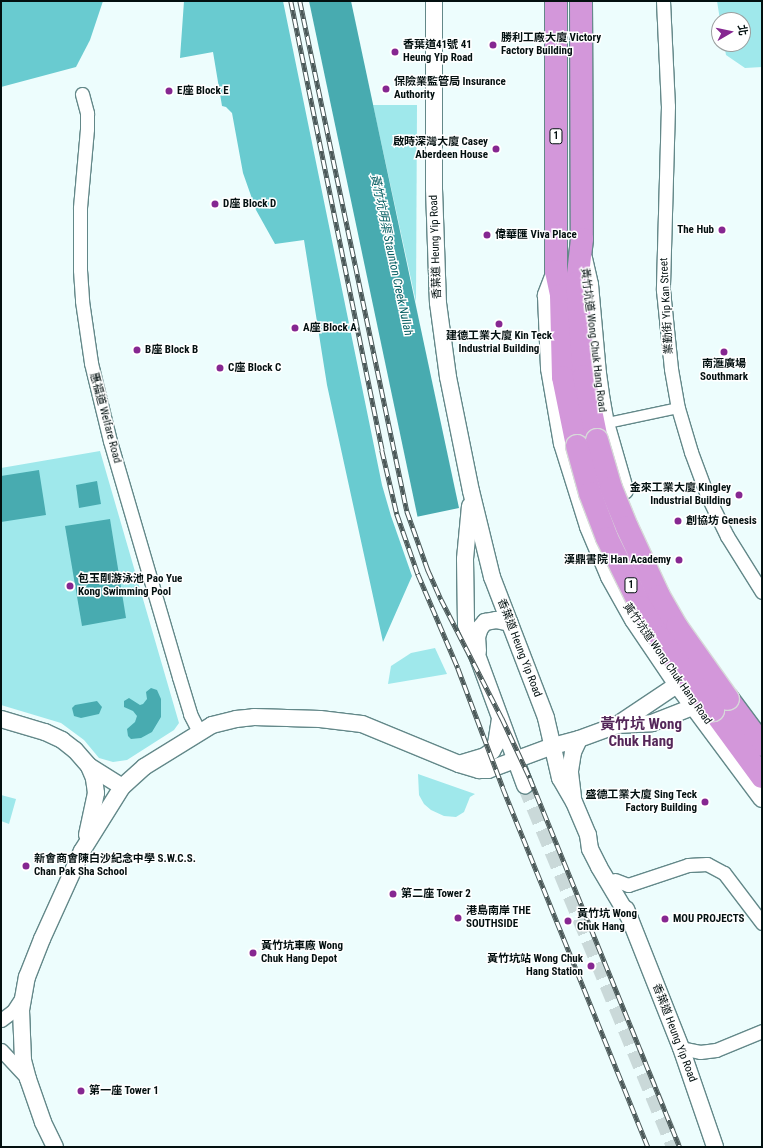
<!DOCTYPE html>
<html>
<head>
<meta charset="utf-8">
<style>
	body { margin:0 }
	#map { position:relative; width:763px; height:1148px; overflow:hidden; background:#edfdfd; font-family:"Roboto Condensed","Noto Sans TC",sans-serif }
	div>[style] { position:absolute }
	[style*='--x'] { left:calc(var(--x)*1px); top:calc(var(--y)*1px); width:calc(var(--w)*1px); rotate:calc(var(--a)*1deg) }
	.green>* { inset:0; background:#9fe8eb }
	.forest>* { inset:0; background:#69cbd0 }
	.water>* { inset:0; background:#48abb0 }
	.pier>* { inset:0; background:#edfdfd }
	.tertiary-tunnel>* { height:16px; margin-top:-8px; transform-origin:0; background:repeating-linear-gradient(90deg,#cad9d9 0 16px,transparent 0 24px) }
	.roads { filter:drop-shadow(1px 0 #638889) drop-shadow(-1px 0 #638889) drop-shadow(0 1px #638889) drop-shadow(0 -1px #638889) }
	.pedestrian>* { height:10px; margin:-5px; padding:0 5px; transform-origin:5px; border-radius:5px; background:#fff }
	.minor>* { height:13px; margin:-6.5px; padding:0 6.5px; transform-origin:6.5px; border-radius:6.5px; background:#fff }
	.tertiary>* { height:16px; margin:-8px; padding:0 8px; transform-origin:8px; border-radius:8px; background:#fff }
	.secondary>* { height:19px; margin:-9.5px; padding:0 9.5px; transform-origin:9.5px; border-radius:9.5px; background:#fff }
	.trunk>* { height:22px; margin:-11px; padding:0 11px; transform-origin:11px; border-radius:11px; background:#d397da }
	.rail>* { height:4.5px; margin-top:-2.25px; transform-origin:0; background:repeating-linear-gradient(90deg,#fff 0 9px,#4b5959 0 18px); box-sizing:border-box; border-block:1px solid #4b5959 }
	.bridges { filter:drop-shadow(1px 0 #d7d9d9) drop-shadow(-1px 0 #d7d9d9) drop-shadow(0 1px #d7d9d9) drop-shadow(0 -1px #d7d9d9) }
	.trunk-bridge>* { height:22px; margin:-11px; padding:0 11px; transform-origin:11px; border-radius:11px; background:#d397da }
	.dots>* { width:11px; height:11px; translate:-50% -50%; box-sizing:border-box; border:2px solid #fff; border-radius:50% }
	span { translate:-50% -50%; white-space:nowrap; text-align:center; line-height:1.15; -webkit-text-stroke:3px #fff; paint-order:stroke }
	.shield-label span { padding:1px 3px; background:#fff; border:1px solid; border-radius:3px; -webkit-text-stroke-width:0 }
	.shield-label { font-size:10px; color:#031010; font-weight:700 }
	.poi-label { font-size:11px; color:#031010; font-weight:700 }
	.left { translate:0 -50%; text-align:left }
	.right { translate:-100% -50%; text-align:right }
	.street-label { font-size:11px; color:#031010 }
	.water-label { font-size:12px; color:#086064; font-style:italic }
	.district-label { font-size:15px; color:#542759; font-weight:700 }
	.frame { position:absolute; inset:0; border:2px solid #031010; pointer-events:none }
	.north { position:absolute; left:711px; top:12px; width:40px; height:40px; box-sizing:border-box; background:#fff; border:1px solid #9a9f9f; border-radius:50%; rotate:81deg; font-size:11px; font-weight:700; line-height:16px; text-align:center; color:#031010 }
	.north::after { content:''; display:block; margin:auto; width:14px; height:18px; background:#862791; clip-path:polygon(50% 0,100% 100%,50% 72%,0 100%) }
</style>
</head>
<body>
<div id="map">
	<div class="green">
		<i style="clip-path:polygon(717px 1px,762px 1px,762px 67px,745px 68px,726px 55px,724px 44px,743px 44px,743px 20px,720px 20px)"></i>
		<i style="clip-path:polygon(373px 105px,417px 105px,416px 302px)"></i>
		<i style="clip-path:polygon(100px 451px,179px 723px,174px 730px,127px 760px,113px 762px,99px 758px,84px 740px,61px 723px,1px 705px,1px 468px)"></i>
		<i style="clip-path:polygon(435px 648px,447px 674px,388px 684px,391px 666px,411px 653px)"></i>
		<i style="clip-path:polygon(418px 774px,475px 794px,470px 797px,464px 812px,456px 817px,444px 816px,431px 810px,424px 804px,419px 795px)"></i>
		<i style="clip-path:polygon(1px 795px,16px 799px,9px 824px,1px 821px)"></i>
	</div>
	<div class="forest">
		<i style="clip-path:polygon(1px 1px,103px 1px,90px 40px,76px 67px,1px 87px)"></i>
		<i style="clip-path:polygon(184px 1px,283px 1px,382px 485px,391px 516px,412px 576px,383px 642px,327px 385px,304px 240px,275px 244px,256px 210px,243px 173px,232px 113px,226px 107px,222px 106px,213px 52px,180px 58px)"></i>
	</div>
	<div class="water">
		<i style="clip-path:polygon(305px 1px,351px 1px,459px 508px,416px 517px)"></i>
		<i style="clip-path:polygon(39px 470px,46px 515px,1px 522px,1px 476px)"></i>
		<i style="clip-path:polygon(97px 481px,101px 504px,79px 508px,76px 485px)"></i>
		<i style="clip-path:polygon(110px 519px,126px 618px,82px 626px,65px 526px)"></i>
		<i style="clip-path:polygon(151px 688px,157px 690px,161px 699px,161px 717px,152px 732px,141px 738px,131px 739px,128px 736px,127px 729px,135px 722px,137px 716px,133px 711px,124px 707px,124px 701px,129px 698px,140px 705px,143px 704px,147px 699px,146px 692px)"></i>
		<i style="clip-path:polygon(97px 701px,102px 707px,99px 714px,81px 718px,74px 716px,72px 708px,75px 705px)"></i>
	</div>
	<div class="pier">
		<i style="clip-path:polygon(303px 1px,309px 1px,418px 519px,416px 519px,414px 518px)"></i>
	</div>
	<div class="tertiary-tunnel">
		<i style="--x:525;--y:785;--w:391;--a:67.6"></i>
	</div>
	<div class="roads">
		<div class="pedestrian">
			<i style="--x:612;--y:422;--w:67;--a:-12"></i>
		</div>
		<div class="minor">
			<i style="--x:663;--y:1;--w:105;--a:87.3"></i>
			<i style="--x:668;--y:106;--w:184;--a:91.6"></i>
			<i style="--x:663;--y:290;--w:79;--a:84.2"></i>
			<i style="--x:671;--y:369;--w:40;--a:80"></i>
			<i style="--x:678;--y:408;--w:46;--a:73.5"></i>
			<i style="--x:691;--y:452;--w:46;--a:69.6"></i>
			<i style="--x:707;--y:495;--w:46;--a:64"></i>
			<i style="--x:727;--y:536;--w:66;--a:58"></i>
			<i style="--x:82;--y:94;--w:20;--a:75"></i>
			<i style="--x:87;--y:113;--w:16;--a:90"></i>
			<i style="--x:87;--y:129;--w:79;--a:95.1"></i>
			<i style="--x:80;--y:208;--w:62;--a:90"></i>
			<i style="--x:80;--y:270;--w:31;--a:86"></i>
			<i style="--x:82;--y:301;--w:63;--a:81.7"></i>
			<i style="--x:91;--y:363;--w:80;--a:76.3"></i>
			<i style="--x:110;--y:441;--w:246;--a:73.7"></i>
			<i style="--x:179;--y:677;--w:39;--a:73"></i>
			<i style="--x:190;--y:714;--w:20;--a:63"></i>
			<i style="--x:615;--y:880;--w:14;--a:21"></i>
			<i style="--x:628;--y:885;--w:63;--a:-18.4"></i>
			<i style="--x:688;--y:865;--w:19;--a:-3"></i>
			<i style="--x:707;--y:864;--w:19;--a:28"></i>
			<i style="--x:724;--y:873;--w:63;--a:52.8"></i>
			<i style="--x:1;--y:1020;--w:15;--a:-37"></i>
			<i style="--x:13;--y:1011;--w:17;--a:-57"></i>
			<i style="--x:681;--y:1048;--w:19;--a:12"></i>
			<i style="--x:700;--y:1052;--w:16;--a:-7"></i>
			<i style="--x:716;--y:1050;--w:50;--a:-22.4"></i>
			<i style="--x:1;--y:1050;--w:40;--a:47"></i>
		</div>
		<div class="tertiary">
			<i style="--x:434;--y:1;--w:188;--a:90"></i>
			<i style="--x:434;--y:189;--w:114;--a:88"></i>
			<i style="--x:438;--y:303;--w:75;--a:82.3"></i>
			<i style="--x:448;--y:377;--w:116;--a:78.6"></i>
			<i style="--x:471;--y:491;--w:89;--a:76.3"></i>
			<i style="--x:492;--y:577;--w:151;--a:69"></i>
			<i style="--x:546;--y:718;--w:62;--a:76.9"></i>
			<i style="--x:560;--y:778;--w:28;--a:60"></i>
			<i style="--x:574;--y:802;--w:36;--a:67"></i>
			<i style="--x:588;--y:835;--w:14;--a:82"></i>
			<i style="--x:590;--y:849;--w:20;--a:63"></i>
			<i style="--x:599;--y:867;--w:61;--a:59.2"></i>
			<i style="--x:470;--y:506;--w:53;--a:95.4"></i>
			<i style="--x:465;--y:559;--w:66;--a:89.1"></i>
			<i style="--x:466;--y:625;--w:171;--a:69.8"></i>
			<i style="--x:478;--y:651;--w:14;--a:-94"></i>
			<i style="--x:477;--y:637;--w:9;--a:-72"></i>
			<i style="--x:480;--y:628;--w:8;--a:-50"></i>
			<i style="--x:485;--y:622;--w:11;--a:-10"></i>
			<i style="--x:496;--y:620;--w:14;--a:12"></i>
			<i style="--x:1;--y:719;--w:46;--a:16.5"></i>
			<i style="--x:45;--y:732;--w:19;--a:25"></i>
			<i style="--x:62;--y:740;--w:16;--a:38"></i>
			<i style="--x:75;--y:750;--w:21;--a:49"></i>
			<i style="--x:89;--y:766;--w:39;--a:32"></i>
			<i style="--x:617;--y:725;--w:35;--a:-3"></i>
			<i style="--x:652;--y:723;--w:46;--a:-21.6"></i>
			<i style="--x:459;--y:764;--w:27;--a:-17"></i>
			<i style="--x:485;--y:756;--w:9;--a:-36"></i>
			<i style="--x:492;--y:751;--w:8;--a:-60"></i>
			<i style="--x:496;--y:744;--w:25;--a:-81"></i>
			<i style="--x:573;--y:797;--w:26;--a:-97"></i>
			<i style="--x:570;--y:771;--w:19;--a:-81"></i>
			<i style="--x:573;--y:752;--w:14;--a:-65"></i>
			<i style="--x:87;--y:835;--w:43;--a:-77.9"></i>
			<i style="--x:96;--y:793;--w:15;--a:-98"></i>
			<i style="--x:94;--y:778;--w:13;--a:-113"></i>
			<i style="--x:626;--y:909;--w:149;--a:68.4"></i>
			<i style="--x:681;--y:1048;--w:105;--a:71"></i>
			<i style="--x:55;--y:1147;--w:28;--a:-116"></i>
			<i style="--x:43;--y:1122;--w:46;--a:-109.2"></i>
			<i style="--x:28;--y:1079;--w:20;--a:-105"></i>
			<i style="--x:23;--y:1060;--w:50;--a:-92.3"></i>
			<i style="--x:21;--y:1010;--w:34;--a:-80"></i>
			<i style="--x:27;--y:977;--w:41;--a:-68.5"></i>
			<i style="--x:42;--y:939;--w:97;--a:-65.6"></i>
			<i style="--x:82;--y:851;--w:75;--a:-58"></i>
			<i style="--x:122;--y:787;--w:30;--a:-42"></i>
			<i style="--x:144;--y:767;--w:80;--a:-31.7"></i>
			<i style="--x:212;--y:725;--w:25;--a:-14"></i>
			<i style="--x:236;--y:719;--w:18;--a:-6"></i>
			<i style="--x:254;--y:717;--w:66;--a:1.7"></i>
			<i style="--x:320;--y:719;--w:42;--a:6.8"></i>
			<i style="--x:362;--y:724;--w:105;--a:22.4"></i>
			<i style="--x:459;--y:764;--w:21;--a:17"></i>
			<i style="--x:479;--y:770;--w:9;--a:0"></i>
			<i style="--x:488;--y:770;--w:69;--a:-20.3"></i>
			<i style="--x:553;--y:746;--w:27;--a:-15"></i>
			<i style="--x:579;--y:739;--w:40;--a:-20.2"></i>
			<i style="--x:617;--y:725;--w:73;--a:-33.9"></i>
			<i style="--x:678;--y:684;--w:12;--a:-14"></i>
		</div>
		<div class="secondary">
			<i style="--x:582;--y:258;--w:27;--a:77"></i>
			<i style="--x:588;--y:284;--w:89;--a:84.9"></i>
			<i style="--x:596;--y:373;--w:28;--a:82"></i>
			<i style="--x:600;--y:401;--w:22;--a:80"></i>
			<i style="--x:604;--y:423;--w:69;--a:73.9"></i>
			<i style="--x:556;--y:271;--w:26;--a:111"></i>
			<i style="--x:547;--y:295;--w:73;--a:87.6"></i>
			<i style="--x:550;--y:368;--w:76;--a:80.2"></i>
			<i style="--x:563;--y:443;--w:87;--a:72.6"></i>
			<i style="--x:589;--y:526;--w:54;--a:67.2"></i>
			<i style="--x:610;--y:576;--w:49;--a:60.8"></i>
			<i style="--x:634;--y:619;--w:78;--a:55.9"></i>
			<i style="--x:678;--y:684;--w:141;--a:53.4"></i>
		</div>
		<div class="trunk">
			<i style="--x:556;--y:1;--w:270;--a:90"></i>
			<i style="--x:556;--y:271;--w:25;--a:78"></i>
			<i style="--x:561;--y:295;--w:82;--a:88.6"></i>
			<i style="--x:563;--y:377;--w:70;--a:78.5"></i>
			<i style="--x:581;--y:1;--w:238;--a:89.8"></i>
			<i style="--x:582;--y:239;--w:44;--a:96.5"></i>
			<i style="--x:577;--y:283;--w:93;--a:85.7"></i>
			<i style="--x:584;--y:376;--w:65;--a:78.5"></i>
			<i style="--x:728;--y:699;--w:57;--a:53.5"></i>
			<i style="--x:713;--y:710;--w:83;--a:53.8"></i>
		</div>
	</div>
	<div class="rail">
		<i style="--x:291;--y:1;--w:458;--a:78.5"></i>
		<i style="--x:382;--y:450;--w:66;--a:76.8"></i>
		<i style="--x:397;--y:514;--w:64;--a:70.7"></i>
		<i style="--x:418;--y:574;--w:102;--a:66.9"></i>
		<i style="--x:458;--y:668;--w:128;--a:69.4"></i>
		<i style="--x:503;--y:788;--w:387;--a:68"></i>
		<i style="--x:300;--y:1;--w:521;--a:78.15"></i>
		<i style="--x:407;--y:511;--w:63;--a:70.4"></i>
		<i style="--x:428;--y:570;--w:32;--a:66"></i>
		<i style="--x:441;--y:599;--w:134;--a:62.9"></i>
		<i style="--x:502;--y:718;--w:66;--a:65"></i>
		<i style="--x:530;--y:778;--w:398;--a:67.9"></i>
	</div>
	<div class="bridges">
		<div class="trunk-bridge">
			<i style="--x:597;--y:440;--w:50;--a:73.7"></i>
			<i style="--x:611;--y:488;--w:42;--a:67.7"></i>
			<i style="--x:627;--y:527;--w:76;--a:65.1"></i>
			<i style="--x:659;--y:596;--w:36;--a:60"></i>
			<i style="--x:677;--y:627;--w:88;--a:54.7"></i>
			<i style="--x:577;--y:446;--w:49;--a:74.5"></i>
			<i style="--x:590;--y:493;--w:48;--a:69.3"></i>
			<i style="--x:607;--y:538;--w:77;--a:63.8"></i>
			<i style="--x:641;--y:607;--w:35;--a:59"></i>
			<i style="--x:659;--y:637;--w:91;--a:53.5"></i>
		</div>
	</div>
	<div class="dots">
		<i style="left:493px;top:45px;background:#862791"></i>
		<i style="left:395px;top:52px;background:#862791"></i>
		<i style="left:386px;top:89px;background:#862791"></i>
		<i style="left:169px;top:91px;background:#862791"></i>
		<i style="left:496px;top:149px;background:#862791"></i>
		<i style="left:215px;top:204px;background:#862791"></i>
		<i style="left:722px;top:230px;background:#862791"></i>
		<i style="left:487px;top:235px;background:#862791"></i>
		<i style="left:499px;top:324px;background:#862791"></i>
		<i style="left:295px;top:328px;background:#862791"></i>
		<i style="left:137px;top:350px;background:#862791"></i>
		<i style="left:724px;top:352px;background:#862791"></i>
		<i style="left:220px;top:368px;background:#862791"></i>
		<i style="left:739px;top:495px;background:#862791"></i>
		<i style="left:678px;top:521px;background:#862791"></i>
		<i style="left:679px;top:560px;background:#862791"></i>
		<i style="left:70px;top:586px;background:#862791"></i>
		<i style="left:705px;top:802px;background:#862791"></i>
		<i style="left:26px;top:866px;background:#862791"></i>
		<i style="left:393px;top:894px;background:#862791"></i>
		<i style="left:458px;top:918px;background:#862791"></i>
		<i style="left:665px;top:919px;background:#862791"></i>
		<i style="left:568px;top:921px;background:#862791"></i>
		<i style="left:253px;top:953px;background:#862791"></i>
		<i style="left:591px;top:966px;background:#862791"></i>
		<i style="left:81px;top:1091px;background:#862791"></i>
	</div>
	<div class="shield-label">
		<span style="left:556px;top:136px">1</span>
		<span style="left:631px;top:585px">1</span>
	</div>
	<div class="poi-label">
		<span class="left" style="left:501px;top:45px">勝利工廠大廈 Victory<br>Factory Building</span>
		<span class="left" style="left:403px;top:52px">香葉道41號 41<br>Heung Yip Road</span>
		<span class="left" style="left:394px;top:89px">保險業監管局 Insurance<br>Authority</span>
		<span class="left" style="left:177px;top:91px">E座 Block E</span>
		<span class="right" style="left:488px;top:149px">啟時深灣大廈 Casey<br>Aberdeen House</span>
		<span class="left" style="left:223px;top:204px">D座 Block D</span>
		<span class="right" style="left:714px;top:230px">The Hub</span>
		<span class="left" style="left:495px;top:235px">偉華匯 Viva Place</span>
		<span class="left" style="left:303px;top:328px">A座 Block A</span>
		<span style="left:499px;top:343px">建德工業大廈 Kin Teck<br>Industrial Building</span>
		<span class="left" style="left:145px;top:350px">B座 Block B</span>
		<span style="left:724px;top:371px">南滙廣場<br>Southmark</span>
		<span class="left" style="left:228px;top:368px">C座 Block C</span>
		<span class="right" style="left:731px;top:495px">金來工業大廈 Kingley<br>Industrial Building</span>
		<span class="left" style="left:686px;top:521px">創協坊 Genesis</span>
		<span class="right" style="left:671px;top:560px">漢鼎書院 Han Academy</span>
		<span class="left" style="left:78px;top:586px">包玉剛游泳池 Pao Yue<br>Kong Swimming Pool</span>
		<span class="right" style="left:697px;top:802px">盛德工業大廈 Sing Teck<br>Factory Building</span>
		<span class="left" style="left:34px;top:866px">新會商會陳白沙紀念中學 S.W.C.S.<br>Chan Pak Sha School</span>
		<span class="left" style="left:401px;top:894px">第二座 Tower 2</span>
		<span class="left" style="left:466px;top:918px">港島南岸 THE<br>SOUTHSIDE</span>
		<span class="left" style="left:577px;top:921px">黃竹坑 Wong<br>Chuk Hang</span>
		<span class="left" style="left:673px;top:919px">MOU PROJECTS</span>
		<span class="left" style="left:261px;top:953px">黃竹坑車廠 Wong<br>Chuk Hang Depot</span>
		<span class="right" style="left:583px;top:966px">黃竹坑站 Wong Chuk<br>Hang Station</span>
		<span class="left" style="left:89px;top:1091px">第一座 Tower 1</span>
	</div>
	<div class="street-label">
		<span style="left:436px;top:247px;rotate:-92deg">香葉道 Heung Yip Road</span>
		<span style="left:667px;top:306px;rotate:-93deg">業勤街 Yip Kan Street</span>
		<span style="left:593px;top:340px;rotate:83deg">黃竹坑道 Wong Chuk Hang Road</span>
		<span style="left:105px;top:418px;rotate:75deg">惠福道 Welfare Road</span>
		<span style="left:519px;top:648px;rotate:69deg">香葉道 Heung Yip Road</span>
		<span style="left:667px;top:664px;rotate:55deg">黃竹坑道 Wong Chuk Hang Road</span>
		<span style="left:674px;top:1033px;rotate:69deg">香葉道 Heung Yip Road</span>
	</div>
	<div class="water-label">
		<span style="left:391px;top:255px;rotate:78deg">黃竹坑明渠 Staunton Creek Nullah</span>
	</div>
	<div class="district-label">
		<span style="left:641px;top:733px">黃竹坑 Wong<br>Chuk Hang</span>
	</div>
	<div class="frame"></div>
	<div class="north">北</div>
</div>
</body>
</html>
